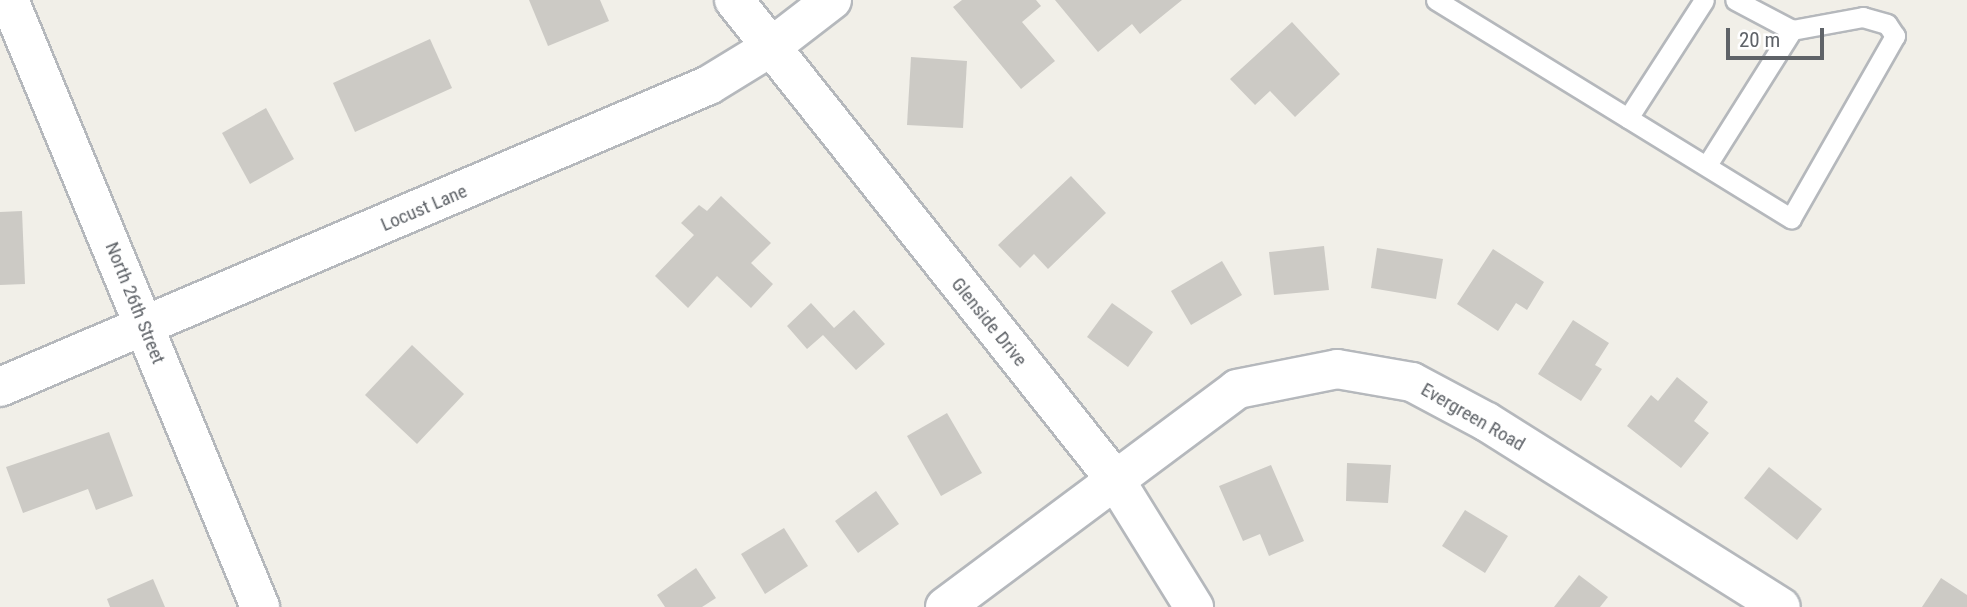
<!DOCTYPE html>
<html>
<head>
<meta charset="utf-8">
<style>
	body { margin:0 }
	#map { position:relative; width:1967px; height:607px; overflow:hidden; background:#f1efe8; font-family:"Roboto Condensed",sans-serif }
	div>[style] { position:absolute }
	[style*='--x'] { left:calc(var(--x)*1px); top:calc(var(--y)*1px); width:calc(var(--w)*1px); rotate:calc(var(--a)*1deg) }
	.building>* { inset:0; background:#cccac5 }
	.roads { filter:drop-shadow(2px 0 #b5b8bc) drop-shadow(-2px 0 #b5b8bc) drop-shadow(0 2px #b5b8bc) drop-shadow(0 -2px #b5b8bc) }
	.lane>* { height:19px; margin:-9.5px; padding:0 9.5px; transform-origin:9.5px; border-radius:9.5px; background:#fff }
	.street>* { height:38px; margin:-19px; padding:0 19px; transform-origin:19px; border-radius:19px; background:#fff }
	.secondary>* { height:38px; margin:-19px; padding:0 19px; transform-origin:19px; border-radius:19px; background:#fff }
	span { translate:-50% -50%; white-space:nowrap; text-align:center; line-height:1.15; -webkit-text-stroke:6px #fff; paint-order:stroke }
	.street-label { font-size:19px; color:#5f6368 }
	.scale { position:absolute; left:1726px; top:28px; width:98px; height:32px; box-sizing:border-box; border:4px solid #5f6368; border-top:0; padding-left:9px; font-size:21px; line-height:24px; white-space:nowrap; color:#5f6368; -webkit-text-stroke:5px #fff; paint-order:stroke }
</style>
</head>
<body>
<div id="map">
	<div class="building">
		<i style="clip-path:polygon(529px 0,600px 0,609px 21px,548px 46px)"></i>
		<i style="clip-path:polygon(962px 0,1036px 0,1041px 6px,1022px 22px,1055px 61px,1021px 89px,953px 7px)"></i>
		<i style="clip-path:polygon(1055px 0,1182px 0,1140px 34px,1132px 24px,1098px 52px)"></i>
		<i style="clip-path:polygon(1292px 22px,1340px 74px,1295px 117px,1270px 91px,1255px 105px,1230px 79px)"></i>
		<i style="clip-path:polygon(430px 39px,452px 88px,355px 132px,333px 83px)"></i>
		<i style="clip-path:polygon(911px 57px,967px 61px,963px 128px,907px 125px)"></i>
		<i style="clip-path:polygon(266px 108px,294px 159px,250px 184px,222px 133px)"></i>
		<i style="clip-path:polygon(1071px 176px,1106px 213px,1048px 269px,1034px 254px,1020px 268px,998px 245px)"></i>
		<i style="clip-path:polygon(721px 196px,771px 243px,751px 263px,773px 284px,751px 308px,717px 276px,688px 308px,655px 276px,694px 235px,681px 223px,699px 205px,707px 211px)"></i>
		<i style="clip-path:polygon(22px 211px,25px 284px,0 285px,0 212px)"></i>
		<i style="clip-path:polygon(1324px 246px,1329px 290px,1274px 295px,1269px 252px)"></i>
		<i style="clip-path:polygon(1377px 248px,1443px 259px,1436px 299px,1371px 288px)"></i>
		<i style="clip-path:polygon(1493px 249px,1544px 282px,1527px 310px,1516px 303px,1498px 331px,1457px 304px)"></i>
		<i style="clip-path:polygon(1222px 261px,1242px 295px,1191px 325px,1171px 291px)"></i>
		<i style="clip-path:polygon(811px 303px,834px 328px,854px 310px,885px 344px,856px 370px,823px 335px,807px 349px,787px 326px)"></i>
		<i style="clip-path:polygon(1112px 303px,1153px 332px,1128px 367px,1087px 337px)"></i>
		<i style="clip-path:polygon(1573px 320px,1609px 343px,1595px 365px,1602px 369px,1581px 401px,1538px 374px)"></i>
		<i style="clip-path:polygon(412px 345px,464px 394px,417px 444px,365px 395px)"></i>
		<i style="clip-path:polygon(1677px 377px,1708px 402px,1694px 421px,1709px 433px,1681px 468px,1627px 426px,1651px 395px,1658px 401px)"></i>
		<i style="clip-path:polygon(947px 413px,982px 473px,941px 496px,907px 436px)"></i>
		<i style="clip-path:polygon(109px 432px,133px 496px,96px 510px,88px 489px,23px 513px,6px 467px)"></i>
		<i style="clip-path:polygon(1347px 463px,1391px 465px,1388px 503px,1346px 501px)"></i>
		<i style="clip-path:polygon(1271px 465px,1304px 541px,1269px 556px,1260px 534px,1243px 541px,1219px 486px)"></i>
		<i style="clip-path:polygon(1769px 467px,1822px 509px,1797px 540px,1744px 498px)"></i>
		<i style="clip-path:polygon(876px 491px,899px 524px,858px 553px,835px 521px)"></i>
		<i style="clip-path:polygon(1465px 510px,1508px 536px,1485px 573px,1442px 546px)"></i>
		<i style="clip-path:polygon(784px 528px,808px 566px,765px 594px,741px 554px)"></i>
		<i style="clip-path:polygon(696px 568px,716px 598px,702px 607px,665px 607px,657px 595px)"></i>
		<i style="clip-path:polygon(1579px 575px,1608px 597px,1600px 607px,1554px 607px)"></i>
		<i style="clip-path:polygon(1941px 578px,1967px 595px,1967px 607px,1922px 607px)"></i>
		<i style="clip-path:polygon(153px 579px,165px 607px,110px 607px,107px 599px)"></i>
	</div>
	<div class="roads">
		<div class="lane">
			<i style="--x:1436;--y:0;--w:417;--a:31.6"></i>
			<i style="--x:1791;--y:218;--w:210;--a:-60.3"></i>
			<i style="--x:1895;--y:36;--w:14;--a:-124"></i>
			<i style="--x:1887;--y:24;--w:25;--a:-164"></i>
			<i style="--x:1863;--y:17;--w:72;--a:169.6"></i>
			<i style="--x:1792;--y:30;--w:64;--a:-152.2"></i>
			<i style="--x:1628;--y:118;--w:140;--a:-57.2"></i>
			<i style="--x:1707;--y:165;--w:160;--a:-57.8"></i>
		</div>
		<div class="street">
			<i style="--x:9;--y:0;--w:657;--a:67.53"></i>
			<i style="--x:734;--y:0;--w:611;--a:51.52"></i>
			<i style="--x:1114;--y:478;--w:152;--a:58.2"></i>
			<i style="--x:945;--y:607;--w:364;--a:-36.7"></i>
			<i style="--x:1237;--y:389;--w:102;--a:-11.3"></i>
			<i style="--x:1337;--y:369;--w:76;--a:9.8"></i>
			<i style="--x:1412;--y:382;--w:85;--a:28.1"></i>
			<i style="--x:1487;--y:422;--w:347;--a:32.2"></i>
		</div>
		<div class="secondary">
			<i style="--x:0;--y:387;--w:771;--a:-23.07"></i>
			<i style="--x:709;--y:85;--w:73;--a:-31.5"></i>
			<i style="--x:771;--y:47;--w:77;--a:-37.6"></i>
		</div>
	</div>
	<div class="street-label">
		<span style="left:424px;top:208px;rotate:-23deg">Locust Lane</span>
		<span style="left:135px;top:303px;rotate:68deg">North 26th Street</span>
		<span style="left:989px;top:322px;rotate:51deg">Glenside Drive</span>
		<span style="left:1473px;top:417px;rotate:30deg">Evergreen Road</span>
	</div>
	<div class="scale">20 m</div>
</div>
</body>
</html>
